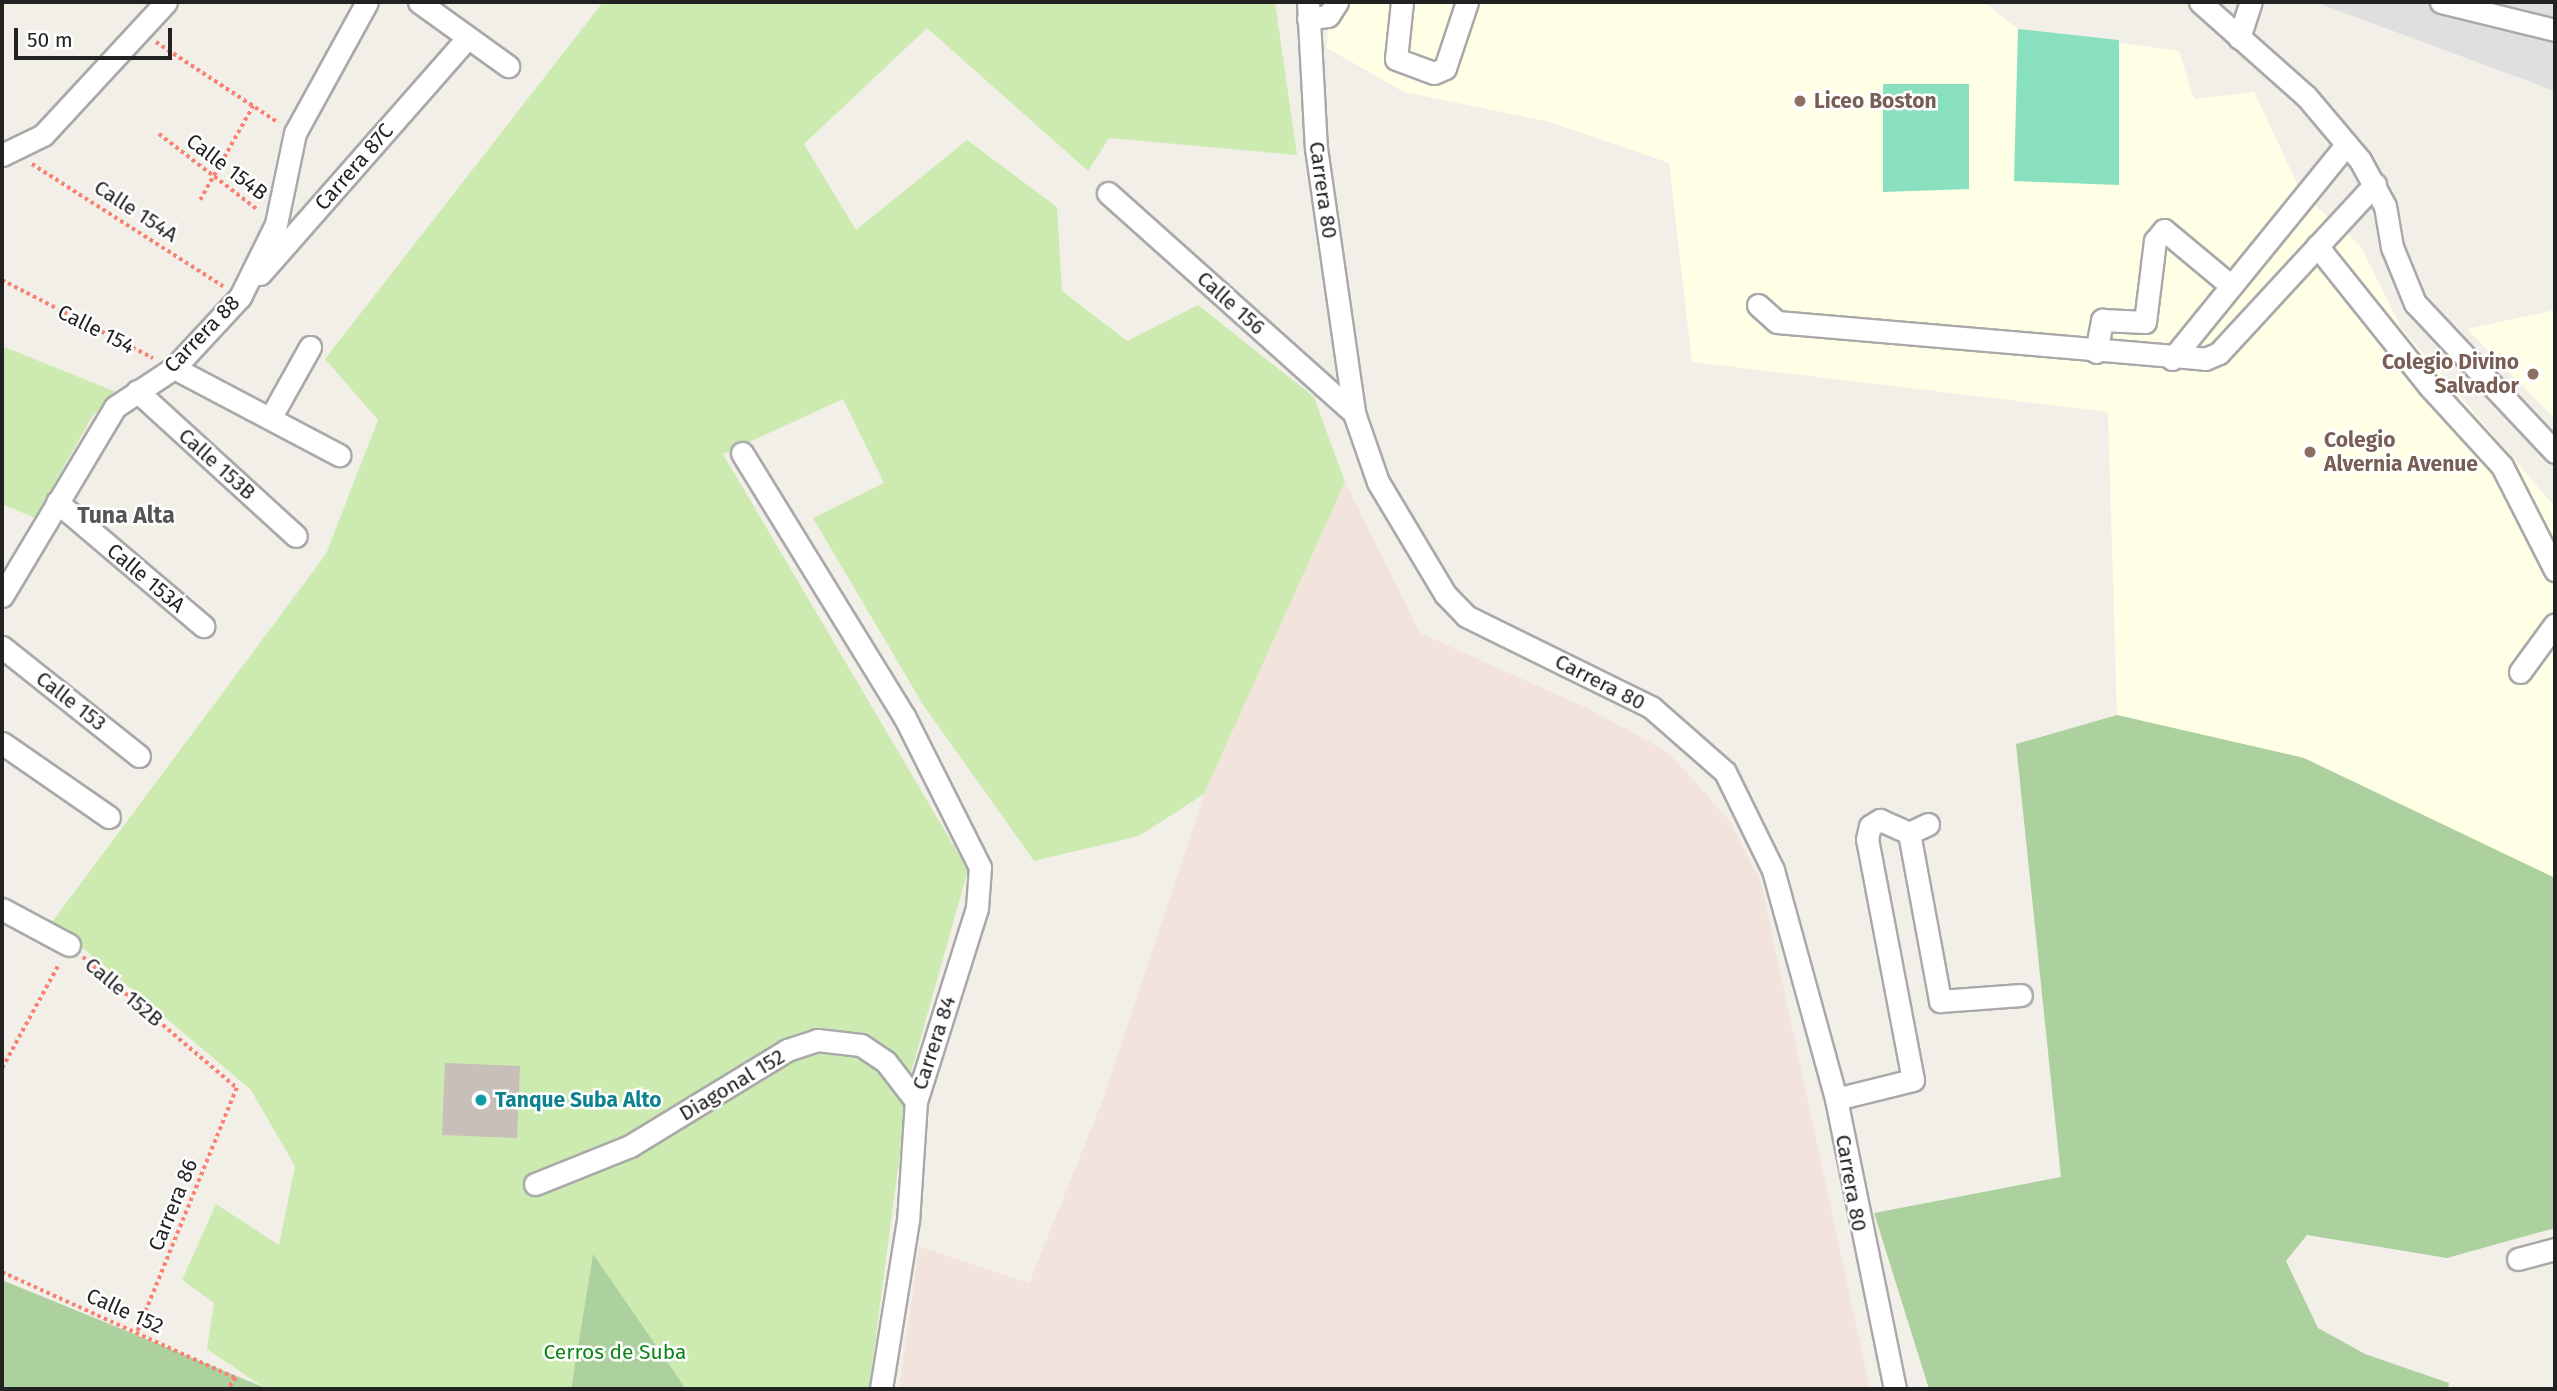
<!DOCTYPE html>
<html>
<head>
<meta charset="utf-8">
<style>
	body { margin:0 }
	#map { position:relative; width:2557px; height:1391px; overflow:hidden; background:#f2efe9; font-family:"Fira Sans",sans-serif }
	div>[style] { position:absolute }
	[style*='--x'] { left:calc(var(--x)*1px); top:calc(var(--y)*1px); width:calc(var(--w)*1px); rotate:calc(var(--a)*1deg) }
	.residential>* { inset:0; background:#e0dfdf }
	.education>* { inset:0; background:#ffffe5 }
	.military>* { inset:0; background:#f3e3dd }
	.grass>* { inset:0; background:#cdebb0 }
	.forest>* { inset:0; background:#add19e }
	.pitch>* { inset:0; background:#88e0be }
	.building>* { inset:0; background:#c7bfb8 }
	.path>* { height:3.5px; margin-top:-1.75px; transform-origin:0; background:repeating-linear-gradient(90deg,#fa8072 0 3.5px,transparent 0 7px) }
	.roads { filter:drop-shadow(2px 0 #a9a9a9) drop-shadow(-2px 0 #a9a9a9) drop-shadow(0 2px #a9a9a9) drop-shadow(0 -2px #a9a9a9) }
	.minor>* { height:21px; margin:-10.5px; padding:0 10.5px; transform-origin:10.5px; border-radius:10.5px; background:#fff }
	.dots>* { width:19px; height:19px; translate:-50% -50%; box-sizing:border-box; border:4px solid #fff; border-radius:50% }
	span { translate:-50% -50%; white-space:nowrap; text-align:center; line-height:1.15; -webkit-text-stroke:5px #fff; paint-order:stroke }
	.education-label { font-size:21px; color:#785e54; font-weight:700 }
	.left { translate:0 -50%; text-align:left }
	.right { translate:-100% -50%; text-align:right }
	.street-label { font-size:21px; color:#222 }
	.culture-label { font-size:21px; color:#0d838f; font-weight:700 }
	.park-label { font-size:21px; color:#0c8416 }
	.neighbourhood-label { font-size:23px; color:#555; font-weight:700 }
	.frame { position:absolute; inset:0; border:4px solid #222; pointer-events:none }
	.scale { position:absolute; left:14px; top:28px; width:158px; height:32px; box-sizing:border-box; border:4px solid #222; border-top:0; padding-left:9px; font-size:21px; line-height:24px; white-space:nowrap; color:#222; -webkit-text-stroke:5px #fff; paint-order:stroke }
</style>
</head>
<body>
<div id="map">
	<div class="residential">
		<i style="clip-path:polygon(2315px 2px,2555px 2px,2555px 91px)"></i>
	</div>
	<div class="education">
		<i style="clip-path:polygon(1330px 2px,1984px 2px,2018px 29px,2179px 51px,2194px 99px,2254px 92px,2302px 194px,2360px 245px,2402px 329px,2555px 507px,2555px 878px,2304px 758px,2117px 715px,2108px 412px,1692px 362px,1669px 163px,1550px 122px,1404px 92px,1327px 48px)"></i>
		<i style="clip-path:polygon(2555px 310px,2555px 419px,2467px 329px)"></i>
	</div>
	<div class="military">
		<i style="clip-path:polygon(1345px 482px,1420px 633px,1587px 708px,1668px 752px,1730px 821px,1761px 883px,1870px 1389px,899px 1389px,919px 1246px,1029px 1283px,1104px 1097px,1204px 794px)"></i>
	</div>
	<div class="grass">
		<i style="clip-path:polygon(603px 2px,1275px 2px,1297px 155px,1109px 138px,1088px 171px,927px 28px,804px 144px,856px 230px,967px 140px,1057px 207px,1062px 291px,1127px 341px,1198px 305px,1314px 397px,1345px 482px,1204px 794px,1139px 836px,1034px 861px,922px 703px,813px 518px,884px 483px,843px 399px,723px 454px,968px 870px,910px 1076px,869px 1389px,686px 1389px,593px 1255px,571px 1389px,266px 1389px,207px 1349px,214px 1303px,182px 1280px,216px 1204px,279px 1245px,295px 1166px,251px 1090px,52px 922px,326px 554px,378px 420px,325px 359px)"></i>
		<i style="clip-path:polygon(2px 346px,121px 394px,93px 415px,35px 518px,2px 504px)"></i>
	</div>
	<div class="forest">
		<i style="clip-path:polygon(2117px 715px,2304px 758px,2555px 878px,2555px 1228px,2447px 1258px,2307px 1235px,2286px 1261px,2318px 1328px,2365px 1354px,2449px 1383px,2448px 1389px,1929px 1389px,1874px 1213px,2061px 1177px,2016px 744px)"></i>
		<i style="clip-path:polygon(593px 1254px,686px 1389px,571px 1389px)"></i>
		<i style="clip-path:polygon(2px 1280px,261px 1386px,266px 1389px,2px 1389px)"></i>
	</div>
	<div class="pitch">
		<i style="clip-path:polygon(2018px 29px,2119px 40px,2119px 185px,2014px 181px)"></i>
		<i style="clip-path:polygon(1883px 84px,1969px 84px,1969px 189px,1883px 192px)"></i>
	</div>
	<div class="building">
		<i style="clip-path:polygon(445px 1063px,520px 1066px,517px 1138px,442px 1135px)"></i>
	</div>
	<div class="path">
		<i style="--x:156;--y:42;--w:147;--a:33.4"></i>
		<i style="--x:159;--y:134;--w:125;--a:37.5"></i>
		<i style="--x:32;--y:164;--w:227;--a:32.6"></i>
		<i style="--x:200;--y:200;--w:108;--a:-60.6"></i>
		<i style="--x:2;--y:280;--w:170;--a:27.3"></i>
		<i style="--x:83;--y:957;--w:202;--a:40.4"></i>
		<i style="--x:237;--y:1088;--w:265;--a:112.2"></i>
		<i style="--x:2;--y:1068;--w:119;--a:-61.3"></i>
		<i style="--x:2;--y:1272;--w:257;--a:24.4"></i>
		<i style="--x:236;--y:1378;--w:14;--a:126"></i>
	</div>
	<div class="roads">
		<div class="minor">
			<i style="--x:419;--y:2;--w:110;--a:35.7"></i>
			<i style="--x:1308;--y:2;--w:146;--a:86.9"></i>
			<i style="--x:1316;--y:148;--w:268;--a:81.8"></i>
			<i style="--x:1354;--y:413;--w:73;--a:70.8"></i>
			<i style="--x:1378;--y:482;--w:131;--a:59.1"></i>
			<i style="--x:1445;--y:594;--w:30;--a:46"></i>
			<i style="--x:1466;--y:616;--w:206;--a:26.2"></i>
			<i style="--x:1651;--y:707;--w:98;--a:41.3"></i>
			<i style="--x:1725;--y:772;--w:109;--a:63.9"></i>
			<i style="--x:1773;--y:870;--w:238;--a:74.6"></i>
			<i style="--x:1836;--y:1099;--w:296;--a:78.5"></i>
			<i style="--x:1402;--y:2;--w:57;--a:96"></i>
			<i style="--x:1396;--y:59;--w:40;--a:20.2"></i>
			<i style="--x:1434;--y:73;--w:12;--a:-24"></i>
			<i style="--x:1445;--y:68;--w:70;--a:-71.6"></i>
			<i style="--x:2200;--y:2;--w:142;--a:41.6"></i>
			<i style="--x:2306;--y:96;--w:84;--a:49.8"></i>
			<i style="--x:2360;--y:160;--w:52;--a:61.5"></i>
			<i style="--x:2385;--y:206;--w:42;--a:80.3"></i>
			<i style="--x:2392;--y:247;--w:61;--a:67.7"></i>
			<i style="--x:2415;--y:303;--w:204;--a:46.8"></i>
			<i style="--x:2441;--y:2;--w:117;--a:13.8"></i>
			<i style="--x:1308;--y:19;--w:20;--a:-9"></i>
			<i style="--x:1328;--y:16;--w:17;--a:-57"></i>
			<i style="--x:2239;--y:38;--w:38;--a:-72"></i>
			<i style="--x:2;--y:155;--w:46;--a:-26"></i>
			<i style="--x:43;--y:135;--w:181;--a:-47.2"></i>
			<i style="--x:1108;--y:193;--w:330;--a:41.8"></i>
			<i style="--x:2317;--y:246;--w:179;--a:51.3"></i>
			<i style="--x:2429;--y:386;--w:108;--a:47.6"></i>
			<i style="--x:2502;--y:466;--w:117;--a:63"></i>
			<i style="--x:260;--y:274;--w:315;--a:-48.7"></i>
			<i style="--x:1758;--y:305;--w:25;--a:42"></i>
			<i style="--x:1777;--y:322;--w:430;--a:4.9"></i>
			<i style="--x:2205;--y:359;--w:15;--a:-23"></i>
			<i style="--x:2219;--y:353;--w:230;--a:-47.3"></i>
			<i style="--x:2096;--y:352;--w:33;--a:-79"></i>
			<i style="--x:2102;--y:320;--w:43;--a:2.7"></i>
			<i style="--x:2145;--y:322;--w:82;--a:-83"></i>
			<i style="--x:2155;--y:241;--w:14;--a:-51"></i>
			<i style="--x:2164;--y:230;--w:86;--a:39.8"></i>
			<i style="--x:2172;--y:359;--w:277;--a:-50.9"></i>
			<i style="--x:174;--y:368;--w:187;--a:27.8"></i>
			<i style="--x:137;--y:391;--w:215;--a:42.4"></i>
			<i style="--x:272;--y:415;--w:78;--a:-60.8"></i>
			<i style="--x:742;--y:453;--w:309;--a:58.4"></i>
			<i style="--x:904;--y:716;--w:169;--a:63.3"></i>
			<i style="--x:980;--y:867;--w:41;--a:94.2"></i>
			<i style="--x:977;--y:908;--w:202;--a:107.5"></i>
			<i style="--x:916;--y:1101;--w:119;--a:93.8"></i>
			<i style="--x:908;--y:1220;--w:171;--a:99.1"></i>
			<i style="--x:57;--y:502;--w:192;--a:40.3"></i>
			<i style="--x:2;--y:596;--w:220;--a:-59.1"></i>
			<i style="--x:115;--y:407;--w:71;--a:-33.5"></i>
			<i style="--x:174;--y:368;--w:97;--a:-47.1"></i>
			<i style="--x:240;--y:297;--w:81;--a:-63.7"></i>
			<i style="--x:276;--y:224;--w:93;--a:-78.2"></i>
			<i style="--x:295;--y:133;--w:149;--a:-61.2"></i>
			<i style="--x:2;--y:647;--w:175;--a:38.5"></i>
			<i style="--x:2520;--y:672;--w:59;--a:-53.9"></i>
			<i style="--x:2;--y:743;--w:130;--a:34.7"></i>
			<i style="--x:1909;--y:833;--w:21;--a:-25"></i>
			<i style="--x:2;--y:909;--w:76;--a:28.2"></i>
			<i style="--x:1836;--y:1099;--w:79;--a:-13.9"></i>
			<i style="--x:1913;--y:1080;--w:245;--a:-100.8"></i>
			<i style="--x:1867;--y:839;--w:13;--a:-77"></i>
			<i style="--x:1870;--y:826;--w:12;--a:-31"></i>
			<i style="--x:1880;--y:820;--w:32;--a:24"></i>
			<i style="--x:1909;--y:833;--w:171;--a:79.5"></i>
			<i style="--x:1940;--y:1001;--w:81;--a:-4.2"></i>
			<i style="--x:535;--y:1184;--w:102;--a:-21.8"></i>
			<i style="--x:630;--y:1146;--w:184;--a:-31.4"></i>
			<i style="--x:787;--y:1050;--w:32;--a:-18"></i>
			<i style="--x:817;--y:1040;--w:44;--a:6.5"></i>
			<i style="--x:861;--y:1045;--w:30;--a:34"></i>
			<i style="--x:886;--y:1062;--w:49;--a:52.4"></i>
			<i style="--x:2518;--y:1259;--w:38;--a:-15"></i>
		</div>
	</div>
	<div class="dots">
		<i style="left:1800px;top:101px;background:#8d6e63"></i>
		<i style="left:2533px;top:374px;background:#8d6e63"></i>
		<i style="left:2310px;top:452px;background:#8d6e63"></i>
		<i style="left:481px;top:1100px;background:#0f9aa8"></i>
	</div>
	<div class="education-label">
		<span class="left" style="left:1814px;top:101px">Liceo Boston</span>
		<span class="right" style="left:2519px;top:374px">Colegio Divino<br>Salvador</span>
		<span class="left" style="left:2324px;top:452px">Colegio<br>Alvernia Avenue</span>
	</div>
	<div class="street-label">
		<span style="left:227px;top:167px;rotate:37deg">Calle 154B</span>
		<span style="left:354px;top:167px;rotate:-49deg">Carrera 87C</span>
		<span style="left:1323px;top:190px;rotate:82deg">Carrera 80</span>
		<span style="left:136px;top:211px;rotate:33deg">Calle 154A</span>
		<span style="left:1231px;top:303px;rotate:42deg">Calle 156</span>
		<span style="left:96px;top:329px;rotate:27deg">Calle 154</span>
		<span style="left:202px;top:334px;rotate:-46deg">Carrera 88</span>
		<span style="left:217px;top:464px;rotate:42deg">Calle 153B</span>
		<span style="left:146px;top:578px;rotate:40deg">Calle 153A</span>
		<span style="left:1600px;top:682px;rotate:27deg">Carrera 80</span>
		<span style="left:71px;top:701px;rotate:38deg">Calle 153</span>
		<span style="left:124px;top:992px;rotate:40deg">Calle 152B</span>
		<span style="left:934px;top:1043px;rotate:-72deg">Carrera 84</span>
		<span style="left:732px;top:1085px;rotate:-31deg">Diagonal 152</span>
		<span style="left:1851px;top:1183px;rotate:80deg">Carrera 80</span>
		<span style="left:173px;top:1205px;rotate:-68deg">Carrera 86</span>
		<span style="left:125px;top:1311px;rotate:24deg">Calle 152</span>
	</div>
	<div class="culture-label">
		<span class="left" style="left:495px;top:1100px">Tanque Suba Alto</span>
	</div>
	<div class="park-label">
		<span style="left:615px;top:1352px">Cerros de Suba</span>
	</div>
	<div class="neighbourhood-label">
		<span style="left:126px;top:515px">Tuna Alta</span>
	</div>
	<div class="frame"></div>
	<div class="scale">50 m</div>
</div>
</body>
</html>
